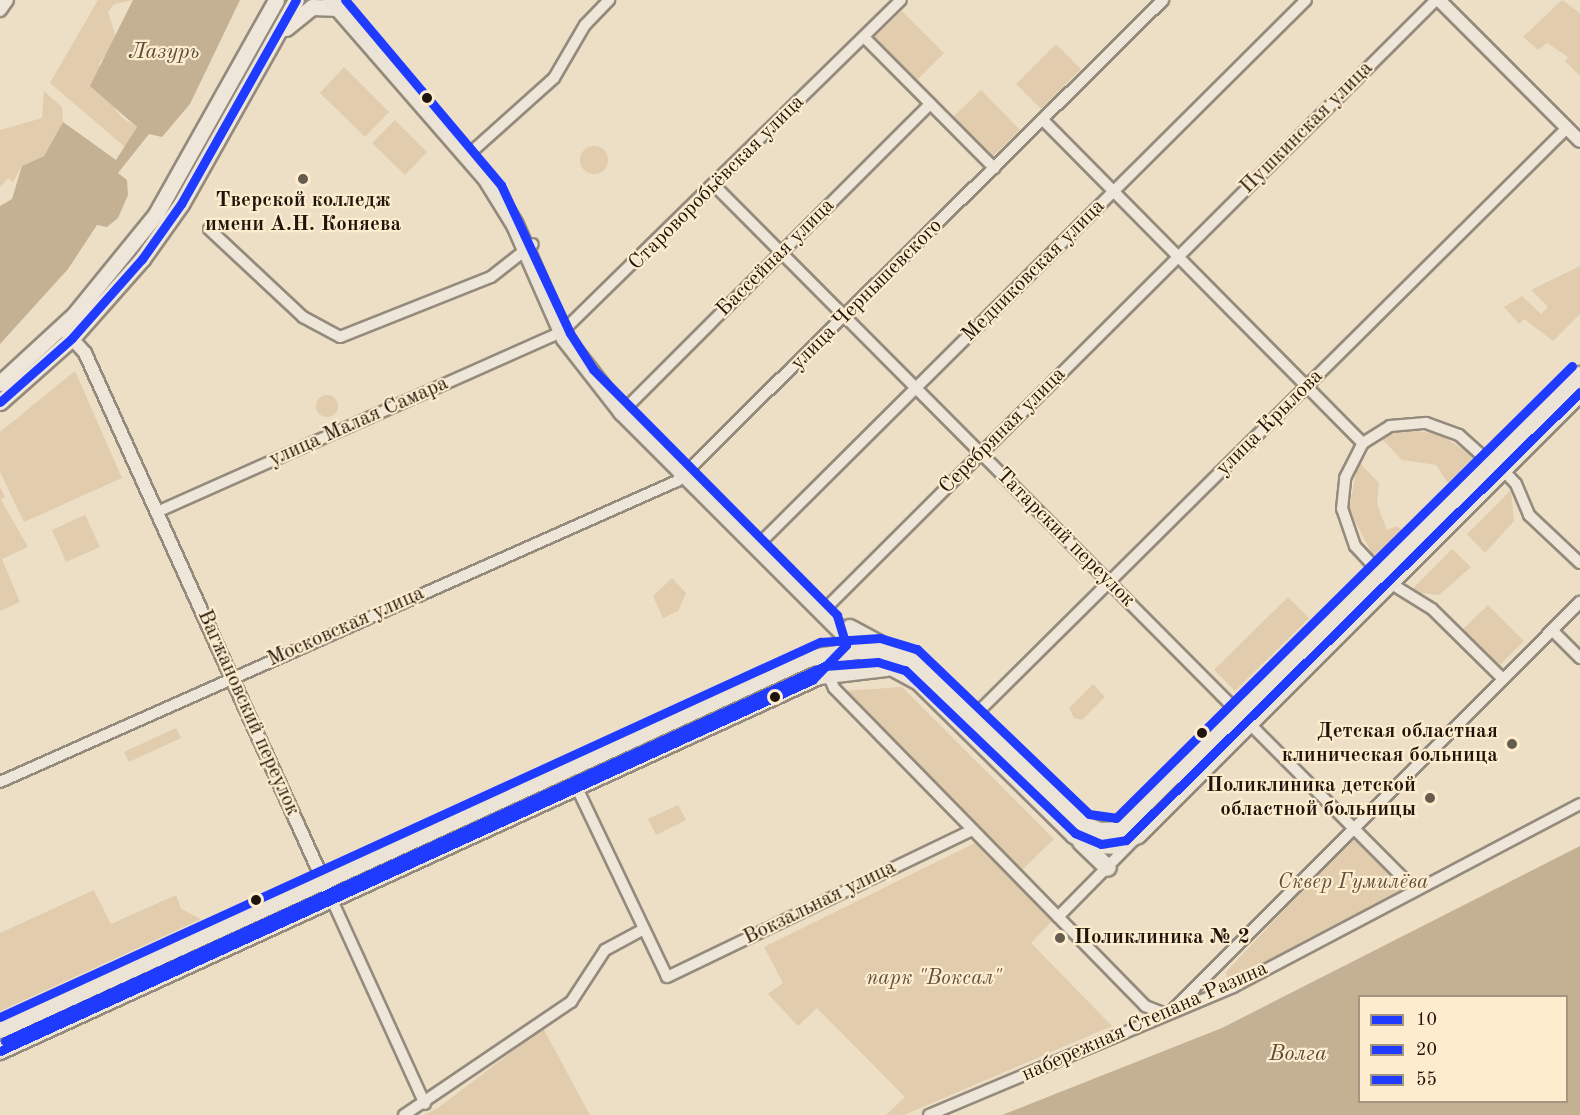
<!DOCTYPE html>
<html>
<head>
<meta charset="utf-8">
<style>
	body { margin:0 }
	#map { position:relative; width:1580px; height:1115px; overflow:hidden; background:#eddec6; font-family:"Old Standard TT",serif }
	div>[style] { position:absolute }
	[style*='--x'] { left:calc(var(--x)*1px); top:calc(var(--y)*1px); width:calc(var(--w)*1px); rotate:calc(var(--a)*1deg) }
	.green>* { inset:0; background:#e1cdad }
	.round { border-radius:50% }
	.water>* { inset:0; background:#c4b092 }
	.roads { filter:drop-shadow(2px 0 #948b7c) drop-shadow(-2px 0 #948b7c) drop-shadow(0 2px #948b7c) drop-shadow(0 -2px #948b7c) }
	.minor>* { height:10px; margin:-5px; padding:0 5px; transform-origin:5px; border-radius:5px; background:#efe6da }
	.tertiary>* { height:12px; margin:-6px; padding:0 6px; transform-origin:6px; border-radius:6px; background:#efe6da }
	.secondary>* { height:15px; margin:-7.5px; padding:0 7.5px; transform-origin:7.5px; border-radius:7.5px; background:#efe6da }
	.primary>* { height:16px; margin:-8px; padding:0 8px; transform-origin:8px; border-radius:8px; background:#ebe3d5 }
	.bus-1>* { height:9px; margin:-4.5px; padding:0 4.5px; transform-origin:4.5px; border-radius:4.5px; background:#1f3bff }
	.bus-2>* { height:9px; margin:-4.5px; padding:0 4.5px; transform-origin:4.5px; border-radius:4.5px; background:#1f3bff }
	.bus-3>* { height:9px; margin:-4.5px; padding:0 4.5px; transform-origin:4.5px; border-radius:4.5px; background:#1f3bff }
	.dots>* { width:16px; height:16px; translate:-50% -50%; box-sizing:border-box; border:3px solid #feeccf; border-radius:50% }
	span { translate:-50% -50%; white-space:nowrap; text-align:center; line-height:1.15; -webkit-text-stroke:4.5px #feeccf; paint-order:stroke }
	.street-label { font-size:21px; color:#1e160c }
	.poi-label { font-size:21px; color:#1e160c; font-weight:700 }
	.right { translate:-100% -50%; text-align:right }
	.left { translate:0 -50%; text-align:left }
	.park-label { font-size:21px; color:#5f513d; font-style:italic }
	.water-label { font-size:22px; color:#594c39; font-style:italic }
	.legend { position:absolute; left:1358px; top:995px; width:210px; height:108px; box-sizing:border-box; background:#feeccf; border:2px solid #a49681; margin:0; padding:8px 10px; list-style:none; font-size:18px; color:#1e160c }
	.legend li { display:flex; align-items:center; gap:12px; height:30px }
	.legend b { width:30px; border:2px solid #a49681 }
</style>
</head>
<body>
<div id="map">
	<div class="green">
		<i style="clip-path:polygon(98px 0,133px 0,114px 4px,108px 12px,117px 40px,99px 64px,109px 100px,122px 118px,137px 127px,125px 147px,50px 83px)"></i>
		<i style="clip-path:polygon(1562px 0,1580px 13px,1580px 76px,1565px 61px,1568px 57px,1547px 43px,1538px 50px,1523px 37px)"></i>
		<i style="clip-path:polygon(902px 11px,944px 53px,913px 84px,870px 41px)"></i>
		<i style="clip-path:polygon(269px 28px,272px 32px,178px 198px,82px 320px,175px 195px)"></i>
		<i style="clip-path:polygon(1056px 44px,1081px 69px,1041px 109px,1016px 84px)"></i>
		<i style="clip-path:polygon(344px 67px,389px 112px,365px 137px,320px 93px)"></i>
		<i style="clip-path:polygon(981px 90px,1020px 130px,990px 159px,951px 119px)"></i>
		<i style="clip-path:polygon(44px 91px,62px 107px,63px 122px,44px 156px,22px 166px,13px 182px,8px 178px,0 187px,0 130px,42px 118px)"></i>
		<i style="clip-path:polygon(395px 120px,427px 152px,405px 175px,372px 143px)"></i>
		<i class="round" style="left:580px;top:146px;width:28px;height:28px"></i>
		<i style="clip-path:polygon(1580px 266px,1580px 314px,1553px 341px,1524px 319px,1519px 324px,1504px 307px,1522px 296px,1541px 314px,1548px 307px,1531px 290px)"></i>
		<i style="clip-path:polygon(75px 371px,122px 478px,24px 522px,0 472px,0 432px)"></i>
		<i class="round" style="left:316px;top:395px;width:22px;height:22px"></i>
		<i style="clip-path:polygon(1408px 430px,1440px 434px,1474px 457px,1448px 483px,1436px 465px,1402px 460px,1380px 437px)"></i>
		<i style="clip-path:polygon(1358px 461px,1379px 483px,1377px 504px,1387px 530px,1397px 526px,1402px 530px,1376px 561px,1349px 510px)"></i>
		<i style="clip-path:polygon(0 487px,5px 497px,1px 500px,28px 547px,2px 559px,20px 602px,0 611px)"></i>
		<i style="clip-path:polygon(1511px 490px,1514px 521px,1485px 553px,1467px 534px)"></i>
		<i style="clip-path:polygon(85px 515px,100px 547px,66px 562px,52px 530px)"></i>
		<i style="clip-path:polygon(1452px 549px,1471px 567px,1439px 595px,1409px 592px)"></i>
		<i style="clip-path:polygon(672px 578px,686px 593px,678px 611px,663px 618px,653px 596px)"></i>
		<i style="clip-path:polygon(1288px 597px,1309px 618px,1235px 691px,1214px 670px)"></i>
		<i style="clip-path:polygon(1488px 605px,1524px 641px,1500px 665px,1463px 629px)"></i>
		<i style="clip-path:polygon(1093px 684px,1105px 697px,1082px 720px,1074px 718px,1069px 708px)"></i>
		<i style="clip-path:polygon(902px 687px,1054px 839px,1021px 871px,843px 691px)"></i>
		<i style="clip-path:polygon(176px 728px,181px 738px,129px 762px,124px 752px)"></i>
		<i style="clip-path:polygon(678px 805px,686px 820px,656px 835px,648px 819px)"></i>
		<i style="clip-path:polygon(1352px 837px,1405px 891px,1227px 982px,1226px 972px)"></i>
		<i style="clip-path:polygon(977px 842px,1052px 921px,1031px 943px,1112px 1026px,904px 1115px,886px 1115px,905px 1097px,817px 1008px,798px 1026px,768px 994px,783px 983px,764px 947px)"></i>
		<i style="clip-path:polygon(94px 890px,111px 924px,176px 895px,181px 909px,201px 919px,0 1011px,0 933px)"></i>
		<i style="clip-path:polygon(543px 1028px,590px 1115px,424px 1115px,438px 1108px)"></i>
	</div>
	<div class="water">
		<i style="clip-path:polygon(133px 0,240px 0,190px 104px,162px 137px,149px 134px,118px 173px,127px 180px,128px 195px,118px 218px,107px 227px,97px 225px,68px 269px,0 344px,0 206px,12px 199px,22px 166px,44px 156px,63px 122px,116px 160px,137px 127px,90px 86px)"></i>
		<i style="clip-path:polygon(evenodd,1580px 846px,1580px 1115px,1002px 1115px,1222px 1028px,1580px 846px,1360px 996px,1566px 996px,1566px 1102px,1360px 1102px,1360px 996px)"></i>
	</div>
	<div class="roads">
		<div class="minor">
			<i style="--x:864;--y:37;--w:185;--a:45.2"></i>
			<i style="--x:1043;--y:120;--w:455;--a:45.3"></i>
			<i style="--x:468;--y:155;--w:115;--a:-41.8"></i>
			<i style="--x:554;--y:78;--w:61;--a:-59.7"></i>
			<i style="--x:585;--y:25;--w:35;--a:-46"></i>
			<i style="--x:715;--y:186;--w:993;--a:45.16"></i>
			<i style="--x:209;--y:229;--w:129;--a:43.1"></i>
			<i style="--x:303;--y:317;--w:42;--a:28.4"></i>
			<i style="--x:340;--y:337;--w:162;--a:-21.7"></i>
			<i style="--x:491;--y:277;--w:53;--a:-38.2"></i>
			<i style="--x:567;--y:327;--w:467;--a:-44.4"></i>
			<i style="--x:622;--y:412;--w:436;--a:-45"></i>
			<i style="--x:1503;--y:470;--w:19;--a:47"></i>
			<i style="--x:1516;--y:484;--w:34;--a:67"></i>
			<i style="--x:1529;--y:515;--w:70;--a:43.3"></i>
			<i style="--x:157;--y:512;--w:442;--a:-24"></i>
			<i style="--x:762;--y:541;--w:767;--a:-44.84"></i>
			<i style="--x:1381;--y:574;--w:38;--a:-133"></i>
			<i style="--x:1355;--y:546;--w:39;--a:-109"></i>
			<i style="--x:1342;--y:509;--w:31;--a:-84"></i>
			<i style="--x:1345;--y:478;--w:39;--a:-63"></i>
			<i style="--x:1363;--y:443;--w:32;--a:-32"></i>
			<i style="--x:1390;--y:426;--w:36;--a:-5"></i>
			<i style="--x:1426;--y:423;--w:35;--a:20"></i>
			<i style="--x:1459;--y:435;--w:30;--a:42"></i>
			<i style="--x:1390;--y:583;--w:49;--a:31.8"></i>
			<i style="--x:1432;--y:609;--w:100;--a:44.6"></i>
			<i style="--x:828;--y:606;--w:858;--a:-44.91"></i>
			<i style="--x:1552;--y:630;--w:40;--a:45"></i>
			<i style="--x:828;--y:674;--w:15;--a:67"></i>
			<i style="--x:834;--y:688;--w:445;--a:45.6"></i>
			<i style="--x:1145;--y:1006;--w:22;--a:21"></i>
			<i style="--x:973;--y:717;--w:837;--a:-44.76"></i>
			<i style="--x:0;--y:782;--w:741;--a:-23.97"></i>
			<i style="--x:677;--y:481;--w:684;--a:-44.7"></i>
			<i style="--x:577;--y:788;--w:209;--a:64.5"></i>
			<i style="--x:667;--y:977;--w:339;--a:-25.7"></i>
			<i style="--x:332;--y:900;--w:224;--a:65.5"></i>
			<i style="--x:1058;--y:917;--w:108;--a:-45.4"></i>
			<i style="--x:1172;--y:1011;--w:578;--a:-45.07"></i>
			<i style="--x:404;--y:1115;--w:202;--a:-34.1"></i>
			<i style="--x:571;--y:1002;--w:62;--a:-56.8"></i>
			<i style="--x:605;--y:950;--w:44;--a:-28.3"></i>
			<i style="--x:929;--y:1115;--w:330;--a:-22.8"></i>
			<i style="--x:1233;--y:987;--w:392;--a:-27.8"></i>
		</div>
		<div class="tertiary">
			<i style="--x:1439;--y:0;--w:199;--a:45"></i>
			<i style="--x:0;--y:10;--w:12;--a:-55"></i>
			<i style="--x:67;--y:333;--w:27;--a:48"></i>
			<i style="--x:85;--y:353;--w:600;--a:65.7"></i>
		</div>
		<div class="secondary">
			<i style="--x:286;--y:28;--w:33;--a:-39"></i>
			<i style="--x:312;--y:7;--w:27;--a:2"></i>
			<i style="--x:0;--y:383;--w:100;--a:-42.6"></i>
			<i style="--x:74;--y:315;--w:130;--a:-50.9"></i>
			<i style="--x:156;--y:214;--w:245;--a:-60.7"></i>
			<i style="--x:0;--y:402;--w:96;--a:-41.6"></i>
			<i style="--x:72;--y:338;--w:106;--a:-48.5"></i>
			<i style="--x:142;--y:259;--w:67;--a:-54.7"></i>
			<i style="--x:181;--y:204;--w:234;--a:-60.6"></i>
		</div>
		<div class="primary">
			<i style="--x:331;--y:0;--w:236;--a:49"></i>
			<i style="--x:486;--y:178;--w:55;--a:58.3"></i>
			<i style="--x:515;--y:225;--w:124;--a:66.3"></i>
			<i style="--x:565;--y:339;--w:93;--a:52"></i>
			<i style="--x:622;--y:412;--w:337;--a:45"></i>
			<i style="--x:860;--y:650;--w:67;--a:28.5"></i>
			<i style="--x:919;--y:682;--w:218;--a:44.6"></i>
			<i style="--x:1074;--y:835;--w:21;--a:29"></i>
			<i style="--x:1092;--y:845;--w:24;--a:2"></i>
			<i style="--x:1116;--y:846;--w:25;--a:-27"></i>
			<i style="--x:1138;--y:835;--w:625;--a:-45"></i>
			<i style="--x:850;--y:628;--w:82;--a:28.4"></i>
			<i style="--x:922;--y:667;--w:224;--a:44.5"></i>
			<i style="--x:1082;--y:824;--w:19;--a:21"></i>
			<i style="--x:1100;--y:831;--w:19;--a:-3"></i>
			<i style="--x:1119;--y:830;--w:648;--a:-44.62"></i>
			<i style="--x:1081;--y:842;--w:37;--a:44"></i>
			<i style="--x:0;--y:1030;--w:891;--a:-24.67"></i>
			<i style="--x:810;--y:658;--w:55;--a:-8.4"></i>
			<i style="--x:0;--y:1051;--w:901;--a:-24.6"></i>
			<i style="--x:819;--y:676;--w:68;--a:-6.7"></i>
		</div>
	</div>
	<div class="bus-1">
		<i style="--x:0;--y:402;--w:96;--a:-41.6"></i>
		<i style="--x:72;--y:338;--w:106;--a:-48.5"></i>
		<i style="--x:142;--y:259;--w:67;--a:-54.7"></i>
		<i style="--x:181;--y:204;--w:234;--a:-60.6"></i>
		<i style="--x:0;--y:1051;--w:893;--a:-24.56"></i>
		<i style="--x:812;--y:680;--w:49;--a:-45.8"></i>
		<i style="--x:846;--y:645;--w:31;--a:-107"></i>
		<i style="--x:837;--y:615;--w:346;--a:-134.8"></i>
		<i style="--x:593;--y:369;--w:43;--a:-122.6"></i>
		<i style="--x:570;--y:333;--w:163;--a:-115"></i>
		<i style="--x:501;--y:185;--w:242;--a:-130.1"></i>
	</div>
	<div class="bus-2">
		<i style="--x:5;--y:1041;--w:902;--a:-24.58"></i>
		<i style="--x:825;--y:666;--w:53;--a:-4.3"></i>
		<i style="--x:878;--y:662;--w:28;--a:17"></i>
		<i style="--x:905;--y:670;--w:236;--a:43.8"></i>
		<i style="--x:1075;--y:833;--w:28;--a:23"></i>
		<i style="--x:1101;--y:844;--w:25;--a:-9"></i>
		<i style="--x:1126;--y:840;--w:638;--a:-44.62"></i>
	</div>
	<div class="bus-3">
		<i style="--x:0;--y:1017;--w:902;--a:-24.58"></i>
		<i style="--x:820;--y:642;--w:60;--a:-3.8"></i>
		<i style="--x:880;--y:638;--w:39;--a:17"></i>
		<i style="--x:917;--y:649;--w:238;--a:43.8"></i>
		<i style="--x:1089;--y:814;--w:27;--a:8"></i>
		<i style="--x:1116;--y:818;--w:642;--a:-44.75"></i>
	</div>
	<div class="dots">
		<i style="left:427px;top:98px;background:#1e160c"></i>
		<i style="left:303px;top:179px;background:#665c4d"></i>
		<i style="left:775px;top:697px;background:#1e160c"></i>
		<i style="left:1202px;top:733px;background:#1e160c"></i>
		<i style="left:1512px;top:744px;background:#665c4d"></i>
		<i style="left:1430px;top:798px;background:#665c4d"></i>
		<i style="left:256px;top:900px;background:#1e160c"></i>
		<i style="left:1060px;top:938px;background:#665c4d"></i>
	</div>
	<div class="street-label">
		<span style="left:1307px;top:128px;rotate:-45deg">Пушкинская улица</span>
		<span style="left:717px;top:183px;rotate:-45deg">Староворобьёвская улица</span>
		<span style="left:776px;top:258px;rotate:-45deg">Бассейная улица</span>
		<span style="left:1034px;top:271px;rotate:-45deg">Медниковская улица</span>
		<span style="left:867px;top:295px;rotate:-45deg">улица Чернышевского</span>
		<span style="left:359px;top:422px;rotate:-24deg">улица Малая Самара</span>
		<span style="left:1270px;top:423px;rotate:-45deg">улица Крылова</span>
		<span style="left:1003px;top:431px;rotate:-45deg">Серебряная улица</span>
		<span style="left:1065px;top:538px;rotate:45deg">Татарский переулок</span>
		<span style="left:346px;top:627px;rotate:-24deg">Московская улица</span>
		<span style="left:248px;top:713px;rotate:66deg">Вагжановский переулок</span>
		<span style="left:820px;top:903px;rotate:-26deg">Вокзальная улица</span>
		<span style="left:1145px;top:1022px;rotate:-24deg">набережная Степана Разина</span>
	</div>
	<div class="poi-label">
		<span style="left:303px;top:213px">Тверской колледж<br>имени А.Н. Коняева</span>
		<span class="right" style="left:1498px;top:744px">Детская областная<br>клиническая больница</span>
		<span class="right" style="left:1416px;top:798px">Поликлиника детской<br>областной больницы</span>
		<span class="left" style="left:1074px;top:938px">Поликлиника № 2</span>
	</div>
	<div class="park-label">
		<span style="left:1353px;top:883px">Сквер Гумилёва</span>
		<span style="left:934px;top:979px">парк "Воксал"</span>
	</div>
	<div class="water-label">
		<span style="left:164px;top:53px">Лазурь</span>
		<span style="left:1298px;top:1055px">Волга</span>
	</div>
	<ul class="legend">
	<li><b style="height:8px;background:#1f3bff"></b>10</li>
	<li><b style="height:8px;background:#1f3bff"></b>20</li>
	<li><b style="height:8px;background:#1f3bff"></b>55</li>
	</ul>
</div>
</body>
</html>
